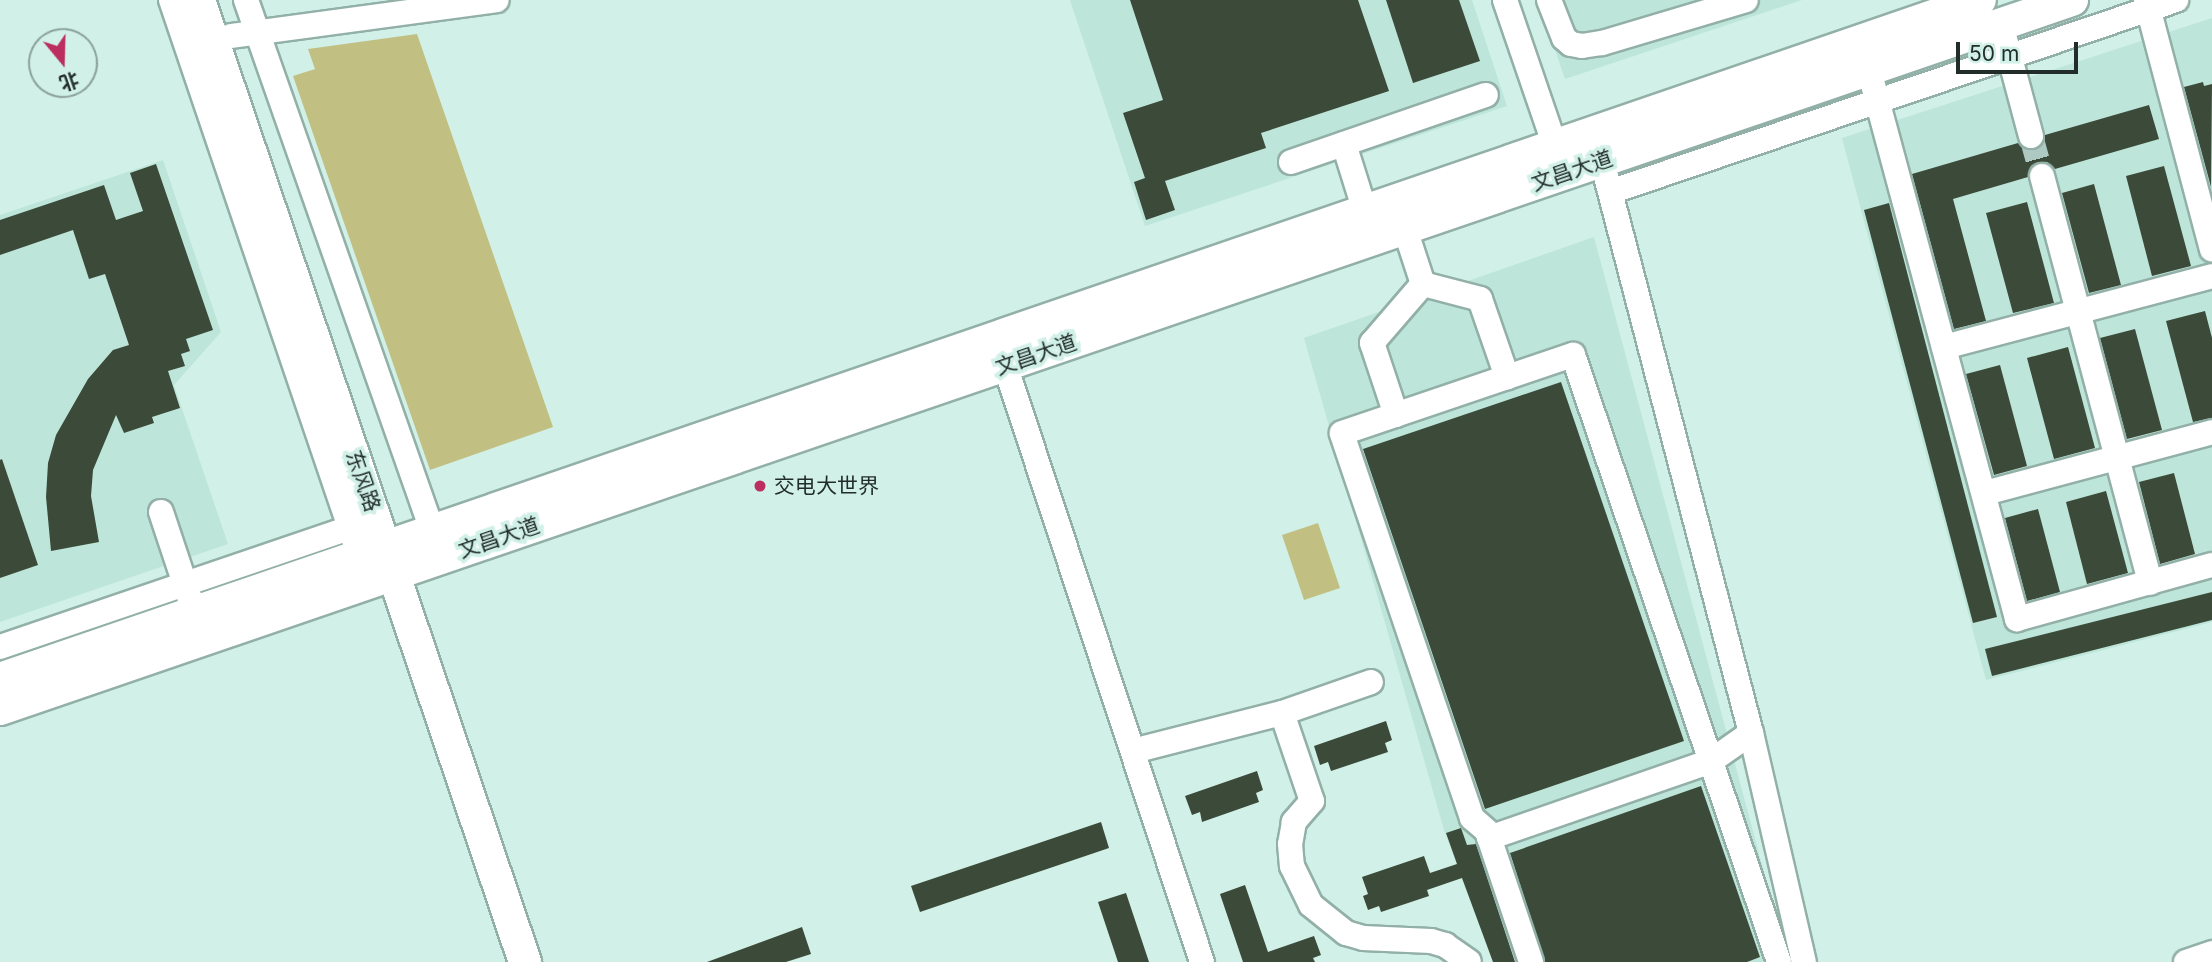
<!DOCTYPE html>
<html>
<head>
<meta charset="utf-8">
<style>
	body { margin:0 }
	#map { position:relative; width:2212px; height:962px; overflow:hidden; background:#d1f0e7; font-family:Inter,"Noto Sans SC",sans-serif }
	div>[style] { position:absolute }
	[style*='--x'] { left:calc(var(--x)*1px); top:calc(var(--y)*1px); width:calc(var(--w)*1px); rotate:calc(var(--a)*1deg) }
	.built>* { inset:0; background:#bde5d9 }
	.green>* { inset:0; background:#c1c082 }
	.building>* { inset:0; background:#3b4a39 }
	.minor-tunnel>* { height:24px; margin-top:-12px; transform-origin:0; background:repeating-linear-gradient(90deg,#aec9c1 0 24px,transparent 0 36px) }
	.roads { filter:drop-shadow(2px 0 #92b0a7) drop-shadow(-2px 0 #92b0a7) drop-shadow(0 2px #92b0a7) drop-shadow(0 -2px #92b0a7) }
	.minor>* { height:24px; margin:-12px; padding:0 12px; transform-origin:12px; border-radius:12px; background:#fff }
	.major>* { height:32px; margin:-16px; padding:0 16px; transform-origin:16px; border-radius:16px; background:#fff }
	.dots>* { width:19px; height:19px; translate:-50% -50%; box-sizing:border-box; border:4px solid #d1f0e7; border-radius:50% }
	span { translate:-50% -50%; white-space:nowrap; text-align:center; line-height:1.15; -webkit-text-stroke:7px #d1f0e7; paint-order:stroke }
	.street-label { font-size:21px; color:#222d2a }
	.poi-label { font-size:21px; color:#222d2a }
	.left { translate:0 -50%; text-align:left }
	.north { position:absolute; left:28px; top:28px; width:70px; height:70px; box-sizing:border-box; background:#d1f0e7; border:2px solid #8ba29b; border-radius:50%; rotate:161deg; font-size:19px; font-weight:700; line-height:28px; text-align:center; color:#222d2a }
	.north::after { content:''; display:block; margin:auto; width:24px; height:32px; background:#bb2e5f; clip-path:polygon(50% 0,100% 100%,50% 72%,0 100%) }
	.scale { position:absolute; left:1956px; top:42px; width:122px; height:32px; box-sizing:border-box; border:4px solid #222d2a; border-top:0; padding-left:9px; font-size:21px; line-height:24px; white-space:nowrap; color:#222d2a; -webkit-text-stroke:5px #d1f0e7; paint-order:stroke }
</style>
</head>
<body>
<div id="map">
	<div class="built">
		<i style="clip-path:polygon(1070px 0,1472px 0,1507px 106px,1145px 226px)"></i>
		<i style="clip-path:polygon(1538px 0,1802px 0,1565px 79px)"></i>
		<i style="clip-path:polygon(2212px 18px,2212px 622px,1986px 680px,1842px 138px)"></i>
		<i style="clip-path:polygon(163px 160px,221px 332px,174px 385px,228px 544px,0 622px,0 215px)"></i>
		<i style="clip-path:polygon(1594px 237px,1788px 962px,1493px 962px,1444px 830px,1304px 338px)"></i>
	</div>
	<div class="green">
		<i style="clip-path:polygon(417px 34px,553px 427px,430px 470px,293px 76px,315px 69px,308px 49px)"></i>
		<i style="clip-path:polygon(1318px 523px,1340px 588px,1304px 600px,1282px 535px)"></i>
	</div>
	<div class="building">
		<i style="clip-path:polygon(1130px 0,1358px 0,1389px 91px,1261px 133px,1266px 148px,1165px 181px,1175px 210px,1146px 220px,1134px 182px,1145px 178px,1123px 113px,1163px 100px)"></i>
		<i style="clip-path:polygon(1386px 0,1459px 0,1480px 61px,1413px 83px)"></i>
		<i style="clip-path:polygon(2203px 82px,2204px 86px,2212px 84px,2211px 187px,2184px 87px)"></i>
		<i style="clip-path:polygon(2149px 105px,2159px 139px,2055px 169px,2047px 162px,2038px 162px,2031px 166px,2028px 177px,1953px 199px,1986px 321px,1954px 329px,1912px 174px,2018px 143px,2027px 150px,2035px 150px,2042px 146px,2045px 135px)"></i>
		<i style="clip-path:polygon(156px 164px,213px 330px,186px 339px,190px 351px,181px 354px,185px 366px,168px 371px,180px 408px,152px 417px,154px 423px,124px 433px,116px 415px,93px 470px,91px 496px,99px 542px,51px 551px,46px 497px,48px 463px,56px 435px,88px 379px,113px 350px,129px 345px,105px 274px,89px 279px,73px 230px,0 255px,0 220px,104px 185px,116px 220px,143px 211px,130px 173px)"></i>
		<i style="clip-path:polygon(2164px 166px,2191px 266px,2152px 276px,2126px 176px)"></i>
		<i style="clip-path:polygon(2094px 184px,2121px 285px,2089px 293px,2062px 193px)"></i>
		<i style="clip-path:polygon(2027px 202px,2054px 303px,2013px 313px,1986px 213px)"></i>
		<i style="clip-path:polygon(1889px 203px,1997px 617px,1973px 623px,1864px 210px)"></i>
		<i style="clip-path:polygon(2205px 311px,2212px 338px,2212px 418px,2193px 422px,2166px 321px)"></i>
		<i style="clip-path:polygon(2135px 329px,2162px 430px,2127px 439px,2100px 338px)"></i>
		<i style="clip-path:polygon(2068px 347px,2095px 448px,2054px 459px,2027px 358px)"></i>
		<i style="clip-path:polygon(2000px 365px,2027px 466px,1994px 475px,1966px 374px)"></i>
		<i style="clip-path:polygon(1561px 382px,1684px 741px,1485px 809px,1363px 449px)"></i>
		<i style="clip-path:polygon(2px 459px,38px 565px,0 578px,0 460px)"></i>
		<i style="clip-path:polygon(2174px 473px,2195px 554px,2160px 564px,2139px 482px)"></i>
		<i style="clip-path:polygon(2106px 491px,2128px 573px,2087px 584px,2066px 502px)"></i>
		<i style="clip-path:polygon(2038px 509px,2060px 592px,2027px 601px,2005px 518px)"></i>
		<i style="clip-path:polygon(2212px 592px,2212px 620px,1992px 676px,1985px 649px)"></i>
		<i style="clip-path:polygon(1386px 721px,1392px 740px,1385px 743px,1388px 752px,1331px 771px,1328px 762px,1320px 765px,1314px 746px)"></i>
		<i style="clip-path:polygon(1257px 771px,1263px 790px,1256px 793px,1259px 802px,1202px 822px,1200px 812px,1192px 815px,1185px 796px)"></i>
		<i style="clip-path:polygon(1701px 786px,1760px 957px,1747px 962px,1545px 962px,1510px 853px)"></i>
		<i style="clip-path:polygon(1101px 822px,1109px 848px,920px 912px,911px 886px)"></i>
		<i style="clip-path:polygon(1461px 828px,1467px 845px,1476px 844px,1515px 962px,1493px 962px,1462px 878px,1427px 890px,1429px 896px,1381px 912px,1379px 906px,1368px 910px,1363px 896px,1368px 894px,1362px 877px,1424px 856px,1430px 873px,1457px 864px,1446px 833px)"></i>
		<i style="clip-path:polygon(1245px 885px,1268px 952px,1314px 936px,1321px 955px,1313px 958px,1315px 962px,1243px 962px,1220px 894px)"></i>
		<i style="clip-path:polygon(1126px 893px,1149px 962px,1118px 962px,1098px 902px)"></i>
		<i style="clip-path:polygon(802px 927px,811px 954px,786px 962px,707px 962px)"></i>
	</div>
	<div class="minor-tunnel">
		<i style="--x:2031;--y:136;--w:41;--a:74.6"></i>
	</div>
	<div class="roads">
		<div class="minor">
			<i style="--x:171;--y:0;--w:585;--a:71.26"></i>
			<i style="--x:246;--y:0;--w:562;--a:70.66"></i>
			<i style="--x:1505;--y:0;--w:154;--a:71.1"></i>
			<i style="--x:1549;--y:0;--w:41;--a:68.5"></i>
			<i style="--x:1564;--y:38;--w:9;--a:41"></i>
			<i style="--x:1571;--y:44;--w:11;--a:10"></i>
			<i style="--x:1582;--y:46;--w:20;--a:-9"></i>
			<i style="--x:1602;--y:43;--w:150;--a:-16.6"></i>
			<i style="--x:2146;--y:0;--w:258;--a:75.2"></i>
			<i style="--x:2001;--y:24;--w:116;--a:75"></i>
			<i style="--x:231;--y:36;--w:268;--a:-7.7"></i>
			<i style="--x:1869;--y:70;--w:569;--a:74.91"></i>
			<i style="--x:2017;--y:619;--w:202;--a:-15.5"></i>
			<i style="--x:1344;--y:144;--w:70;--a:72.6"></i>
			<i style="--x:1602;--y:161;--w:591;--a:75.4"></i>
			<i style="--x:1751;--y:733;--w:235;--a:77"></i>
			<i style="--x:1291;--y:162;--w:206;--a:-19"></i>
			<i style="--x:2042;--y:176;--w:421;--a:75.1"></i>
			<i style="--x:1610;--y:192;--w:598;--a:-18.74"></i>
			<i style="--x:1405;--y:229;--w:58;--a:71.9"></i>
			<i style="--x:1944;--y:347;--w:277;--a:-14.8"></i>
			<i style="--x:1005;--y:365;--w:629;--a:71.74"></i>
			<i style="--x:1396;--y:415;--w:76;--a:-108.4"></i>
			<i style="--x:1372;--y:343;--w:78;--a:-49.2"></i>
			<i style="--x:1423;--y:284;--w:59;--a:14.7"></i>
			<i style="--x:1480;--y:299;--w:83;--a:70.9"></i>
			<i style="--x:1985;--y:493;--w:235;--a:-15"></i>
			<i style="--x:161;--y:512;--w:92;--a:71.6"></i>
			<i style="--x:0;--y:647;--w:370;--a:-18.8"></i>
			<i style="--x:1282;--y:713;--w:93;--a:71.2"></i>
			<i style="--x:1312;--y:801;--w:28;--a:131"></i>
			<i style="--x:1294;--y:822;--w:22;--a:100"></i>
			<i style="--x:1290;--y:844;--w:22;--a:85"></i>
			<i style="--x:1292;--y:866;--w:43;--a:64"></i>
			<i style="--x:1311;--y:905;--w:45;--a:38.7"></i>
			<i style="--x:1346;--y:933;--w:18;--a:16"></i>
			<i style="--x:1363;--y:938;--w:68;--a:2.5"></i>
			<i style="--x:1431;--y:941;--w:15;--a:16"></i>
			<i style="--x:1445;--y:945;--w:29;--a:35"></i>
			<i style="--x:1133;--y:751;--w:154;--a:-14.3"></i>
			<i style="--x:1282;--y:713;--w:94;--a:-19.2"></i>
			<i style="--x:1489;--y:838;--w:235;--a:-19.1"></i>
			<i style="--x:1711;--y:761;--w:49;--a:-35"></i>
			<i style="--x:1531;--y:962;--w:138;--a:-108.6"></i>
			<i style="--x:1487;--y:831;--w:20;--a:-139"></i>
			<i style="--x:1472;--y:818;--w:406;--a:-108.7"></i>
			<i style="--x:1342;--y:433;--w:244;--a:-18.7"></i>
			<i style="--x:1573;--y:355;--w:641;--a:71.25"></i>
			<i style="--x:2186;--y:962;--w:28;--a:-19"></i>
		</div>
		<div class="major">
			<i style="--x:199;--y:0;--w:1016;--a:71.28"></i>
			<i style="--x:0;--y:679;--w:2093;--a:-18.93"></i>
			<i style="--x:0;--y:709;--w:2190;--a:-18.89"></i>
		</div>
	</div>
	<div class="dots">
		<i style="left:760px;top:486px;background:#bb2e5f"></i>
	</div>
	<div class="street-label">
		<span style="left:1572px;top:171px;rotate:-19deg">文昌大道</span>
		<span style="left:1036px;top:355px;rotate:-19deg">文昌大道</span>
		<span style="left:363px;top:481px;rotate:71deg">东风路</span>
		<span style="left:499px;top:538px;rotate:-19deg">文昌大道</span>
	</div>
	<div class="poi-label">
		<span class="left" style="left:774px;top:486px">交电大世界</span>
	</div>
	<div class="north">北</div>
	<div class="scale">50 m</div>
</div>
</body>
</html>
